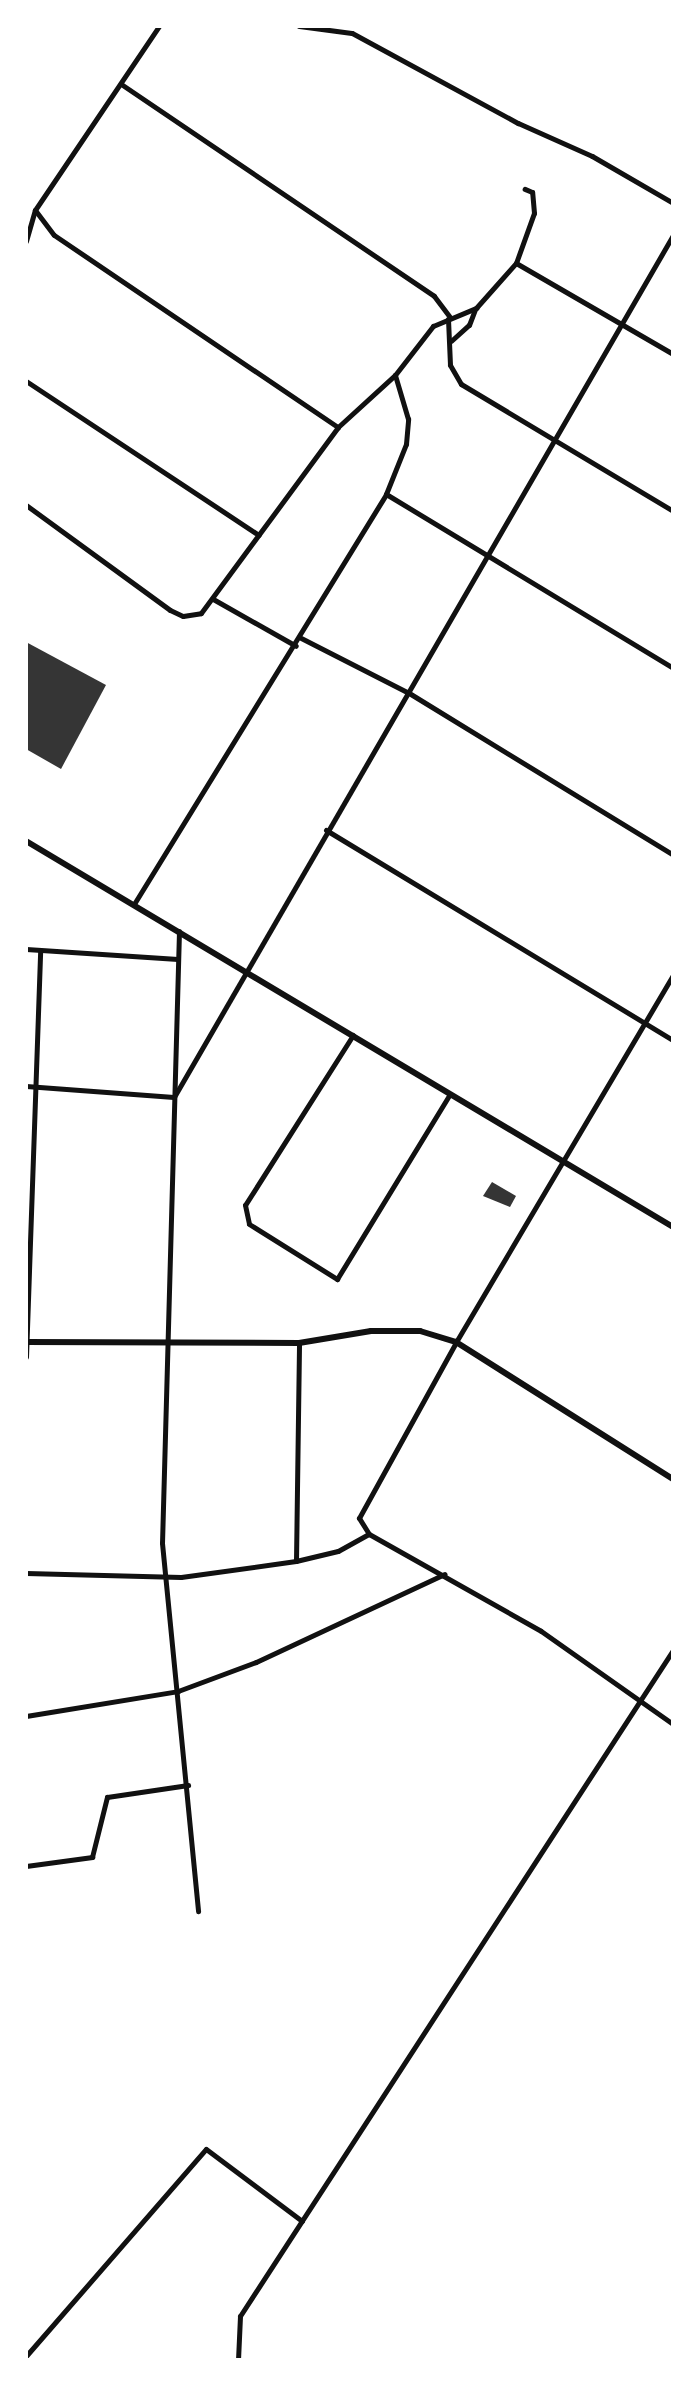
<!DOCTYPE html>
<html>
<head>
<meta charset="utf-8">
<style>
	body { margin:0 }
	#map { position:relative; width:699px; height:2386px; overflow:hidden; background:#fff; font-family:Overpass,sans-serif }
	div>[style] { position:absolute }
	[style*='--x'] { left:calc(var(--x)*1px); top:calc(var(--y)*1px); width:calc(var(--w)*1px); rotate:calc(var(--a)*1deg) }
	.building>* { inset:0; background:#353535 }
	.minor>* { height:5px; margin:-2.5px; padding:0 2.5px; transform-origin:2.5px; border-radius:2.5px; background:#111 }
	.tertiary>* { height:6px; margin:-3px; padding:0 3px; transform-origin:3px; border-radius:3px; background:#111 }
	.secondary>* { height:6px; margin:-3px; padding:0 3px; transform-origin:3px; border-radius:3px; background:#111 }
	span { translate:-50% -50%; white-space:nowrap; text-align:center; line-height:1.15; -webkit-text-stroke:8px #fff; paint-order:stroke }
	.frame { position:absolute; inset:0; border:28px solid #fff; pointer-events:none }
</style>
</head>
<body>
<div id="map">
	<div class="building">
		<i style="clip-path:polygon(26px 642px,106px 685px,61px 769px,26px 749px)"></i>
		<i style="clip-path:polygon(492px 1182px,516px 1196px,510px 1207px,483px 1196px)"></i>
	</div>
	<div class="minor">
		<i style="--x:299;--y:26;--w:53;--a:7.5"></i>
		<i style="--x:352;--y:33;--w:189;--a:28.5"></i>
		<i style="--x:518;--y:123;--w:81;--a:24"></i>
		<i style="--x:592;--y:156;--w:94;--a:30.1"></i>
		<i style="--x:121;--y:84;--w:378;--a:34.1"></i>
		<i style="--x:434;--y:296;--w:26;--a:53"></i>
		<i style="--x:35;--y:210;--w:31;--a:53"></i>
		<i style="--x:54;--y:235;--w:343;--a:34.1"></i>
		<i style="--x:26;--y:241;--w:32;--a:-74"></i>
		<i style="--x:35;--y:210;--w:222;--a:-56"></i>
		<i style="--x:516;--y:263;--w:181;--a:30.1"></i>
		<i style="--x:448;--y:319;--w:46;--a:87.5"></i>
		<i style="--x:450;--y:365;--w:22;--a:60"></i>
		<i style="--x:461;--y:384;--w:247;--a:30.9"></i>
		<i style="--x:451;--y:341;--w:24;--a:-42"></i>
		<i style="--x:469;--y:325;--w:17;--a:-69"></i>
		<i style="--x:26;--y:381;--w:279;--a:33.5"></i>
		<i style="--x:386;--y:494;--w:336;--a:31.2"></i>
		<i style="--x:26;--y:505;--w:178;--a:36.1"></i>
		<i style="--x:170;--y:610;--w:14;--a:25"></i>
		<i style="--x:183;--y:616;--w:18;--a:-9"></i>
		<i style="--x:201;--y:613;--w:231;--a:-53.6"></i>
		<i style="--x:338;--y:427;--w:77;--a:-42.4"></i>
		<i style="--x:395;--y:375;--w:62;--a:-52.2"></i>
		<i style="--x:433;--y:326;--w:47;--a:-22.7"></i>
		<i style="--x:476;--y:308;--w:60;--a:-48.4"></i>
		<i style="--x:516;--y:263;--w:53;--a:-70.2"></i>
		<i style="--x:534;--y:213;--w:21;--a:-95"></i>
		<i style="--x:532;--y:192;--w:8;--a:-157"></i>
		<i style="--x:213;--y:599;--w:95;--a:29.5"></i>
		<i style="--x:301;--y:638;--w:121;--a:27"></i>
		<i style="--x:409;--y:693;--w:310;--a:31.5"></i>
		<i style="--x:326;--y:830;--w:406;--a:31.2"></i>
		<i style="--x:134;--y:904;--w:481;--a:-58.4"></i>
		<i style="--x:386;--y:494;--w:54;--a:-68.2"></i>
		<i style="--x:406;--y:444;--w:25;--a:-85"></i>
		<i style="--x:408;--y:419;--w:46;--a:-106.5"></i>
		<i style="--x:179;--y:931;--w:612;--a:91.59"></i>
		<i style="--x:162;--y:1543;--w:370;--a:84.4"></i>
		<i style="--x:26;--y:949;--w:152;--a:3.8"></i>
		<i style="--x:353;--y:1035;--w:201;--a:122.4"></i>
		<i style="--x:245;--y:1205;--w:19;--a:78"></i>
		<i style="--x:249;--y:1224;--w:104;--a:32"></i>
		<i style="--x:337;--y:1279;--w:217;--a:-58.6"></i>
		<i style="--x:26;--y:1086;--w:148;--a:4.3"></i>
		<i style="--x:174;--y:1097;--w:996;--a:-59.93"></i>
		<i style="--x:26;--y:1357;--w:406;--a:-88"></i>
		<i style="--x:369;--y:1534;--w:197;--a:29.4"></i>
		<i style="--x:541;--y:1631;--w:161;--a:35.2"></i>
		<i style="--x:296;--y:1561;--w:218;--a:-89.2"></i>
		<i style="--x:26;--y:1573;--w:155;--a:1.5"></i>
		<i style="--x:181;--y:1577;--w:116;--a:-7.9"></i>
		<i style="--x:296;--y:1561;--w:43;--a:-13.4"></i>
		<i style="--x:338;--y:1551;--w:35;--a:-29"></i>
		<i style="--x:369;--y:1534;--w:19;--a:-122"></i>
		<i style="--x:359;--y:1518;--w:201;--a:-61.1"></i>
		<i style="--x:456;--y:1342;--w:426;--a:-59.4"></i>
		<i style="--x:26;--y:1716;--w:154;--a:-9.3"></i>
		<i style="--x:178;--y:1691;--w:83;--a:-20.4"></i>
		<i style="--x:256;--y:1662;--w:208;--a:-25"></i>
		<i style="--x:26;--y:1866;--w:67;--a:-7.8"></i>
		<i style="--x:92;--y:1857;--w:62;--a:-76"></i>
		<i style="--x:107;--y:1797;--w:82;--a:-8.4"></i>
		<i style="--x:26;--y:2356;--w:274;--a:-49"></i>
		<i style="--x:206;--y:2149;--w:120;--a:36.9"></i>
		<i style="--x:238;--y:2360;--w:44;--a:-87.4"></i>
		<i style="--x:240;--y:2316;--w:794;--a:-56.97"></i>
	</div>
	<div class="tertiary">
		<i style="--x:26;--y:1342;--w:273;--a:0.2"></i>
		<i style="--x:299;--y:1343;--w:73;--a:-9.5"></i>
		<i style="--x:371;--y:1331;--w:49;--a:0"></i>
		<i style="--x:420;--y:1331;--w:38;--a:17"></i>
		<i style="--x:456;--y:1342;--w:257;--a:32.3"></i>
	</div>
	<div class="secondary">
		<i style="--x:26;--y:841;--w:753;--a:30.82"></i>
	</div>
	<div class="frame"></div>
</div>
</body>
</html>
